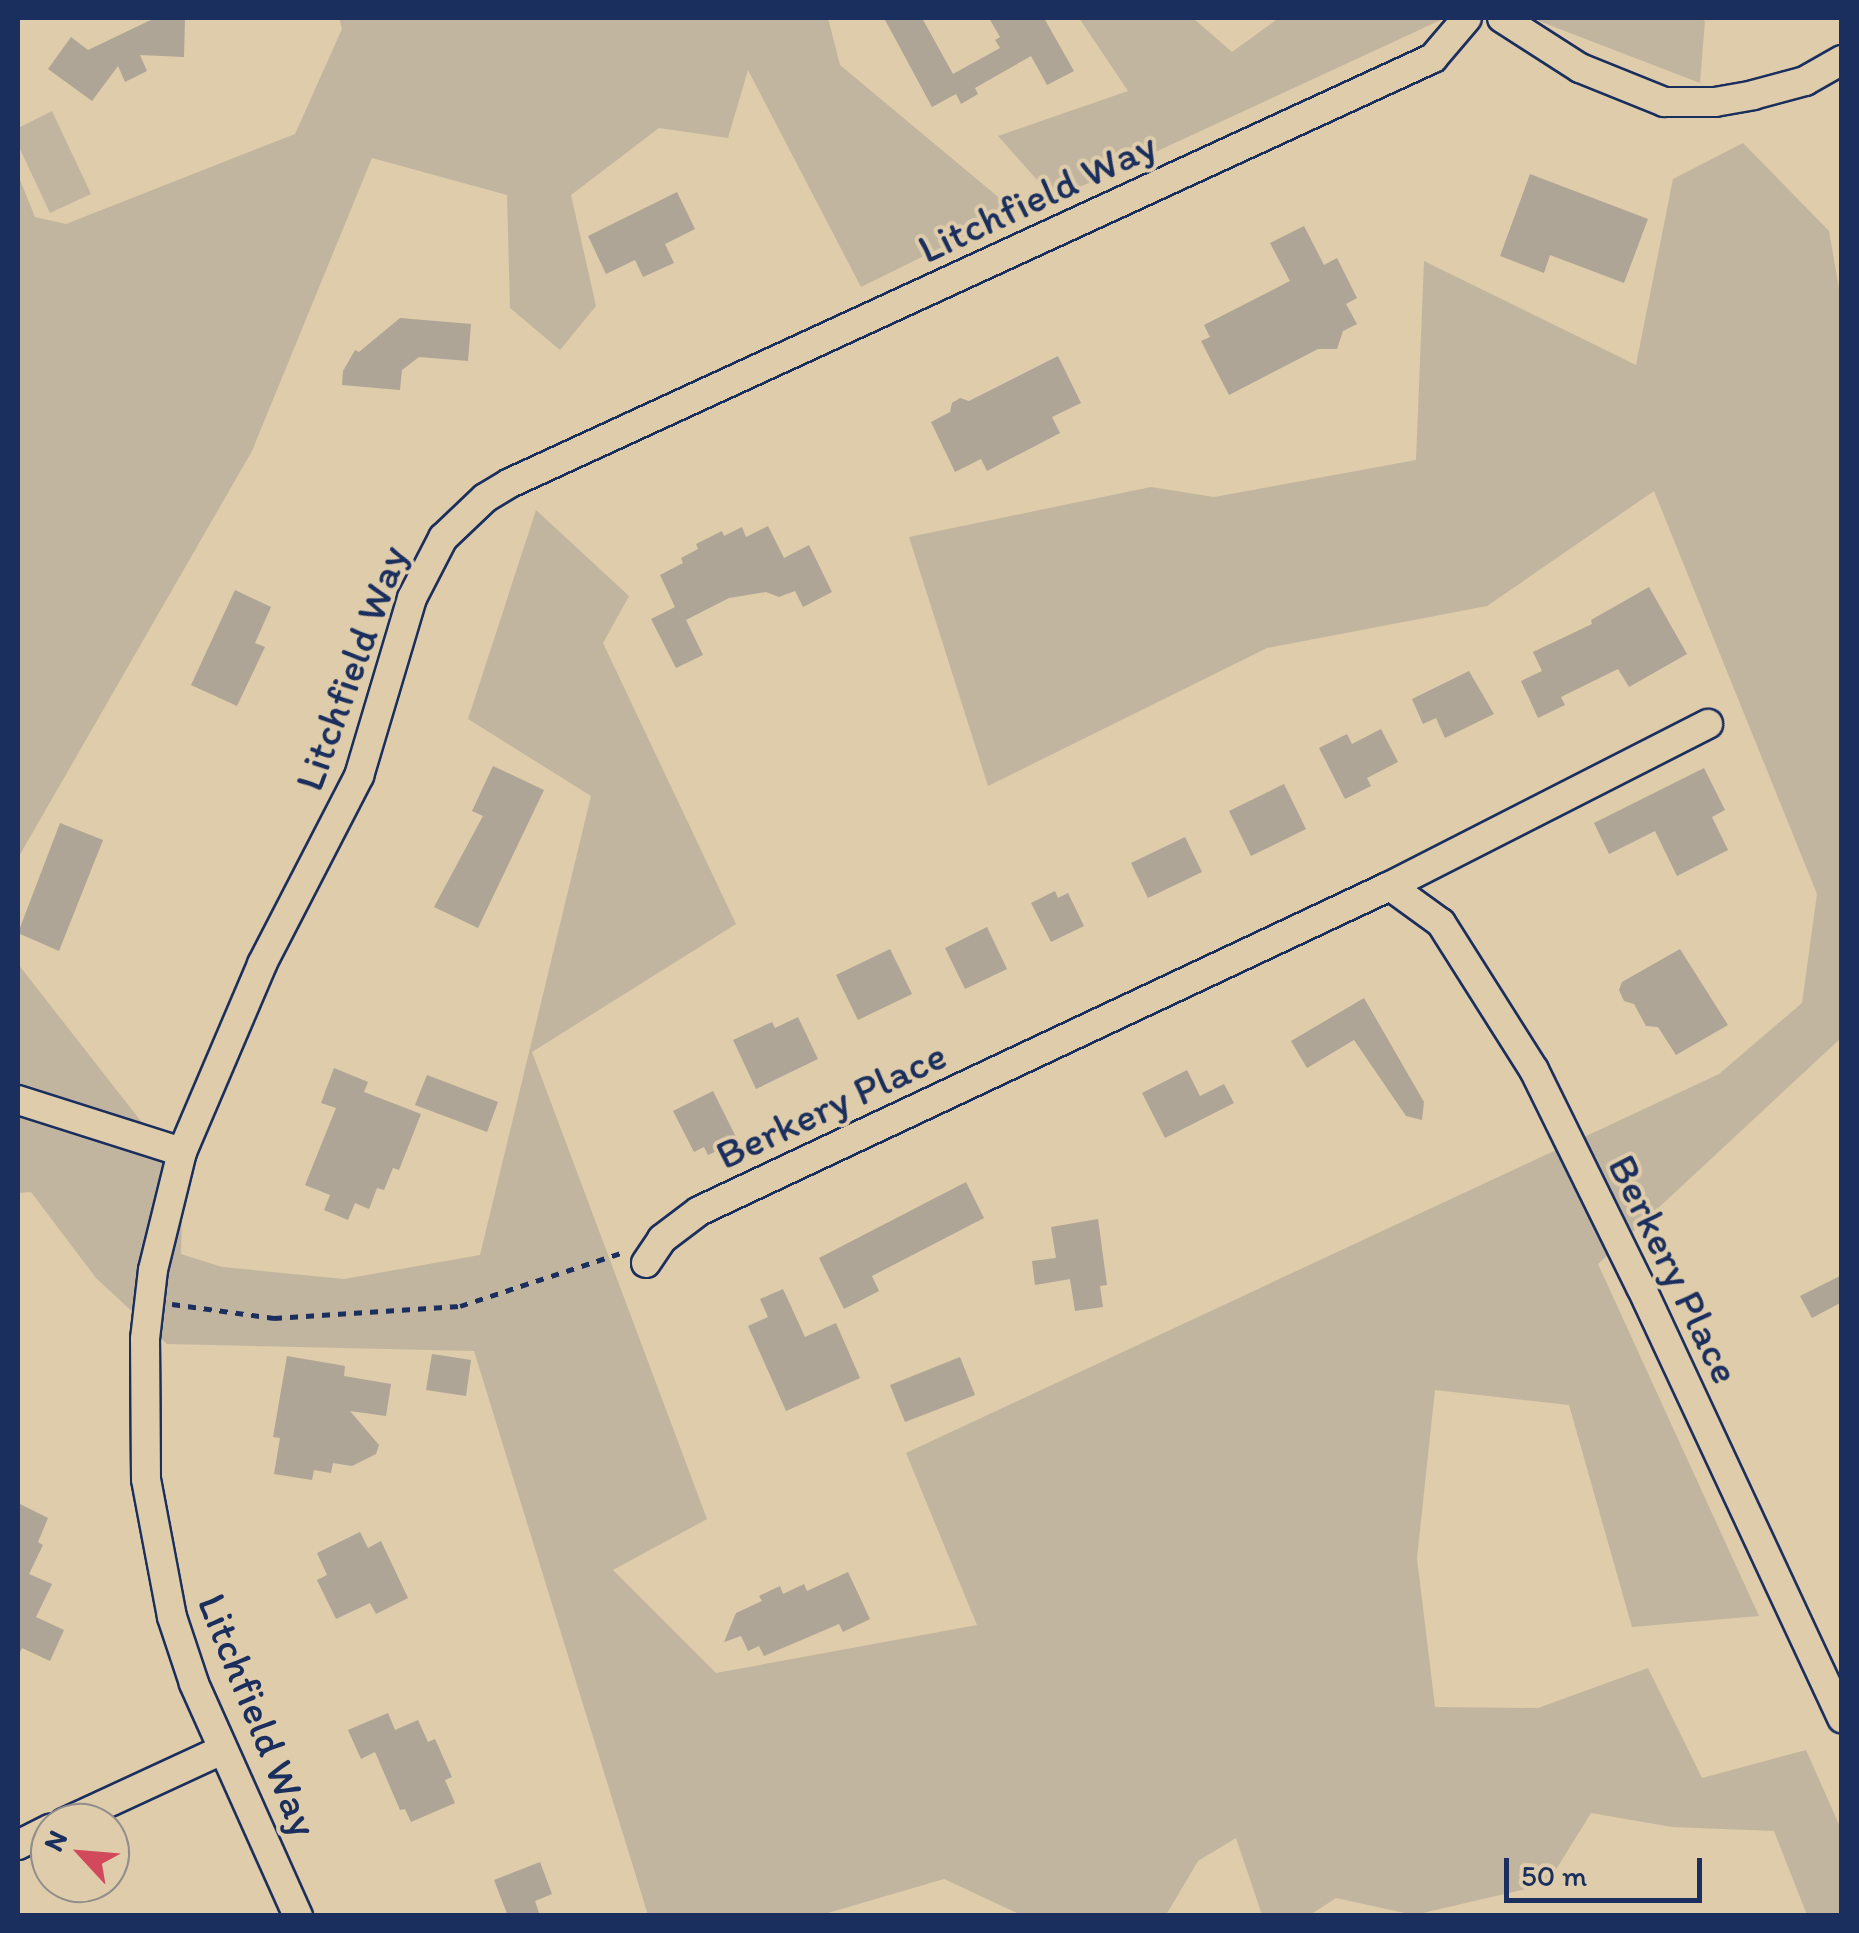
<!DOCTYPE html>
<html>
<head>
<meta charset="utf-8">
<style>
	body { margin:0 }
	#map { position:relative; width:1859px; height:1933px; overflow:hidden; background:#deccaa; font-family:Itim,sans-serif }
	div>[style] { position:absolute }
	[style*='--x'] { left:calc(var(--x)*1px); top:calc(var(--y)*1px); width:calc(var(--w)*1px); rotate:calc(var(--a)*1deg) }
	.green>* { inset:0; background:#c2b59f }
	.building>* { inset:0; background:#aea597 }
	.path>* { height:5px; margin-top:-2.5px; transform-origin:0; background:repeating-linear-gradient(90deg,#1b2f5e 0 8px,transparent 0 16px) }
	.roads { filter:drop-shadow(2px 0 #1b2f5e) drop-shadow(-2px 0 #1b2f5e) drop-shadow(0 2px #1b2f5e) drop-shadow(0 -2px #1b2f5e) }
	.street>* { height:28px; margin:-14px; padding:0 14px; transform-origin:14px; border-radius:14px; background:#deccaa }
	span { translate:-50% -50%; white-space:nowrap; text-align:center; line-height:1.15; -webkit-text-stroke:8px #deccaa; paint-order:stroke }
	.street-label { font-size:42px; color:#1b2f5e }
	.frame { position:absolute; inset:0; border:20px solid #1b2f5e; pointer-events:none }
	.north { position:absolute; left:30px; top:1803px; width:100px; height:100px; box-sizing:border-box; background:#deccaa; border:2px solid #908d8c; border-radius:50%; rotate:296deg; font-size:28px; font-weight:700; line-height:40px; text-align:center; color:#1b2f5e }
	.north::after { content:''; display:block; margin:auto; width:35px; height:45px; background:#d1495b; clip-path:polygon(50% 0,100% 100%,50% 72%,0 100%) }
	.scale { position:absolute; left:1504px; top:1858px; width:198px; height:45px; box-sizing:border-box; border:5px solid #1b2f5e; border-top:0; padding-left:12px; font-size:30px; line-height:35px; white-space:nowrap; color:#1b2f5e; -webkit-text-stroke:8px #deccaa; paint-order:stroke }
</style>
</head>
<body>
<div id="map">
	<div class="green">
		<i style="clip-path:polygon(339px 18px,828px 18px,840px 65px,1015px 211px,861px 287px,748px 70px,728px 138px,659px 128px,571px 195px,596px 306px,560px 350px,510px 308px,507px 195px,372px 158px,252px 451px,18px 858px,18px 175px,35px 217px,66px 224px,295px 134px,342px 29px)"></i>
		<i style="clip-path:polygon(1079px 18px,1193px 18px,1232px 52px,1279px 18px,1445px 18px,1054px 199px,998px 136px,1128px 91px)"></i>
		<i style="clip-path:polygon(1531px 18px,1699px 18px,1705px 21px,1700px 83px)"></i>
		<i style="clip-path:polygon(52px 111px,91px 194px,50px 213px,18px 145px,18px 128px)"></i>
		<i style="clip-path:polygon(1743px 143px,1829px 231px,1841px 300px,1841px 1038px,1598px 1264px,1759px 1616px,1632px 1627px,1569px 1405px,1435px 1390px,1417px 1558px,1435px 1707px,1538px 1708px,1648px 1668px,1702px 1778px,1806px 1750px,1841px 1829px,1841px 1915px,1807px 1915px,1774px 1831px,1672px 1827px,1591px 1813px,1547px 1884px,1414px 1915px,1336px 1898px,1310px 1915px,1262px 1915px,1236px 1838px,1198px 1861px,1166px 1915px,1021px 1915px,944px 1879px,821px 1915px,648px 1915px,474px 1351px,167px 1344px,96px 1278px,31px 1192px,18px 1193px,18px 964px,183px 1175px,181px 1254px,222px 1267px,344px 1279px,480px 1255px,591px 796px,468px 719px,536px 510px,629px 596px,603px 643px,736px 924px,532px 1052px,707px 1519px,613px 1570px,716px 1673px,977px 1625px,906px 1453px,1719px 1074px,1802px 1003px,1817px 894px,1654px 491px,1487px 606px,1267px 648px,988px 786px,909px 537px,1151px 487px,1214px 497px,1416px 460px,1424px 261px,1636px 365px,1673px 179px)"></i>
	</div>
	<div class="building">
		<i style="clip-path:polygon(155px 18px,185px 18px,184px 57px,140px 55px,147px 71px,125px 82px,118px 66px,92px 101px,48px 69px,71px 37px,88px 50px)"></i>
		<i style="clip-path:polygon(884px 18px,922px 18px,953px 74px,1000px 48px,995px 40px,1000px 37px,989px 18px,1044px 18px,1074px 71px,1047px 85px,1031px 56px,975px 88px,978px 94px,961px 104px,956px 94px,932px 107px)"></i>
		<i style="clip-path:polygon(1530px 174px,1648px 219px,1624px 283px,1550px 255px,1544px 273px,1500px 256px)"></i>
		<i style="clip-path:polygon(677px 192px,695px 229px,665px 244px,674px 263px,643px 277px,635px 260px,606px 274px,588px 236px)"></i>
		<i style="clip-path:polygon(1304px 226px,1324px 265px,1337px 258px,1357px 298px,1346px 304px,1357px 324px,1343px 331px,1337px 349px,1318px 349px,1229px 395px,1201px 341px,1210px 337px,1204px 325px,1290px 281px,1270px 243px)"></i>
		<i style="clip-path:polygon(400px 318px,471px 324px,468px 361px,419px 357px,402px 370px,400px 390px,342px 385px,343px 371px,355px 350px,359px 352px)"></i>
		<i style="clip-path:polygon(1058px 356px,1081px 403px,1052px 417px,1060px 433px,987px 471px,981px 459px,955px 472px,931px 422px,950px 412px,952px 403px,960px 398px,969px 401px)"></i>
		<i style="clip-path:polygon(768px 526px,784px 558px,809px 545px,832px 592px,803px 607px,795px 591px,779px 597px,766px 592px,729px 598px,686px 620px,703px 655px,676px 668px,651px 619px,675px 607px,660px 575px,683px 563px,681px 558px,698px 549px,696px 544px,722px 531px,724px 536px,742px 527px,746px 537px)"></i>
		<i style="clip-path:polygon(1649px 587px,1687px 654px,1629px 687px,1618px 669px,1561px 697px,1565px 705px,1538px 718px,1521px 681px,1542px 671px,1533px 652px,1592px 624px,1591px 620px)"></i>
		<i style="clip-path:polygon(235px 590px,271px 607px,255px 643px,265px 647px,237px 706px,191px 685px)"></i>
		<i style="clip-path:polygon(1469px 671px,1494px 714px,1445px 738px,1436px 718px,1423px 724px,1412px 699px)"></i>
		<i style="clip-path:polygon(1381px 729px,1398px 762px,1367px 778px,1371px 786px,1345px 799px,1319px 748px,1347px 734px,1352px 744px)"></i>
		<i style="clip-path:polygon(493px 766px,544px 790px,478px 928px,434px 907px,483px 816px,472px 811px)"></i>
		<i style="clip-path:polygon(1704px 768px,1725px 810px,1712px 817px,1728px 850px,1677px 876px,1655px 831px,1609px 854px,1594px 823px)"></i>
		<i style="clip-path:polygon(1284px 784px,1306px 829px,1251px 856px,1229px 811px)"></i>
		<i style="clip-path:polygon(60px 823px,103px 840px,59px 951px,18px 933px)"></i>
		<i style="clip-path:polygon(1185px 837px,1202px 872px,1148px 898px,1131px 863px)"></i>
		<i style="clip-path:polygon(1055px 891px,1058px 898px,1068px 893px,1084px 926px,1051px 942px,1031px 903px)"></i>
		<i style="clip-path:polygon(987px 927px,1007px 969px,965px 989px,945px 948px)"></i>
		<i style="clip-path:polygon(890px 949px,912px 994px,858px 1020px,836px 975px)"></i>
		<i style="clip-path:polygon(1680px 949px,1728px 1025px,1676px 1055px,1658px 1027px,1646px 1026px,1634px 1004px,1624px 1001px,1619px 990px,1622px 982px)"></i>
		<i style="clip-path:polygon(1364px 998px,1424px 1102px,1422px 1120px,1406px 1116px,1354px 1040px,1307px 1068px,1291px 1041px)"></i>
		<i style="clip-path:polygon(798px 1017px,818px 1059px,756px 1089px,733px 1040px,772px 1022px,775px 1028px)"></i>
		<i style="clip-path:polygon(334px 1068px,368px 1082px,364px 1092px,421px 1114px,399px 1170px,393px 1168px,384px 1190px,377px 1188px,369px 1209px,355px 1203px,348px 1220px,324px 1210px,330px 1195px,305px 1185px,336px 1108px,321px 1103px)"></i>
		<i style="clip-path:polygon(1187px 1070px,1200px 1096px,1224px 1084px,1234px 1103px,1165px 1138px,1142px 1093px)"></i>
		<i style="clip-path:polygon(427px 1075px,498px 1102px,487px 1132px,415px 1105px)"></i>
		<i style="clip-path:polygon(713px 1091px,738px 1141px,708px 1155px,704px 1147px,694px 1152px,673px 1111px)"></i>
		<i style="clip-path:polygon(966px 1182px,984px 1218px,872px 1276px,879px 1291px,844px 1309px,819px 1258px)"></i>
		<i style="clip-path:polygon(1098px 1219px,1107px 1285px,1100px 1286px,1103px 1307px,1075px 1311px,1070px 1279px,1035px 1285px,1032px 1261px,1056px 1258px,1051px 1227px)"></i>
		<i style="clip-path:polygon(1842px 1275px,1842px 1302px,1812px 1318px,1800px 1296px)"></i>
		<i style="clip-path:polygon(783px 1289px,805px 1337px,836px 1323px,860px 1378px,786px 1411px,748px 1326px,768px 1317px,760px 1299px)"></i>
		<i style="clip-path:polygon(432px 1354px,471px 1360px,466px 1396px,426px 1390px)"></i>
		<i style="clip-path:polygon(287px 1356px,345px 1366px,344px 1376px,391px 1384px,386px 1416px,350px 1411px,379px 1445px,376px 1454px,352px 1466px,333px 1463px,331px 1473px,314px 1470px,312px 1480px,274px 1474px,280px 1438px,273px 1437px)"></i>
		<i style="clip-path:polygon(960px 1357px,975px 1395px,905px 1422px,890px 1385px)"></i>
		<i style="clip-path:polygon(18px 1503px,48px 1518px,38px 1542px,43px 1545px,29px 1574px,52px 1584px,36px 1617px,64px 1630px,50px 1661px,22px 1648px,18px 1656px)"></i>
		<i style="clip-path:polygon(360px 1532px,368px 1548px,381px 1541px,408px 1598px,376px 1614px,370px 1603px,336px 1619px,317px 1580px,327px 1575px,317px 1553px)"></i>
		<i style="clip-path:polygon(848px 1572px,870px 1619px,843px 1632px,839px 1624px,764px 1656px,759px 1646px,748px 1651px,741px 1636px,724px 1642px,736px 1613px,762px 1601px,759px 1596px,780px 1586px,783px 1594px,804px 1584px,807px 1591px)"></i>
		<i style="clip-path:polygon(388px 1713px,395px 1730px,418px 1720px,428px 1742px,435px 1739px,452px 1777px,445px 1780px,455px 1803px,411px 1822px,405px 1809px,400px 1810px,375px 1752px,361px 1759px,348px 1730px)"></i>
		<i style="clip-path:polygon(540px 1862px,552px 1894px,535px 1901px,540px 1916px,508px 1916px,494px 1880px)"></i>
	</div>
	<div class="path">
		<i style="--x:172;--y:1304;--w:103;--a:7.8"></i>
		<i style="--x:274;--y:1318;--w:186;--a:-3.7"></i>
		<i style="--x:460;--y:1306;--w:169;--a:-18.2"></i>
	</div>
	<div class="roads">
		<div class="street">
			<i style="--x:1502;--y:18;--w:93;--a:32.7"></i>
			<i style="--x:1580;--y:68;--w:91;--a:22"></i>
			<i style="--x:1664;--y:102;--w:51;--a:0"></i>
			<i style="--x:1715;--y:102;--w:39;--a:-10"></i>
			<i style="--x:1753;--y:95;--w:54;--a:-15.1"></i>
			<i style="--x:1805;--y:81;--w:43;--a:-29.6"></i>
			<i style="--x:1390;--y:886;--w:357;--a:-27"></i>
			<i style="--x:18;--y:1100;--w:172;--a:17.6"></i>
			<i style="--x:646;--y:1263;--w:29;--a:-56"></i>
			<i style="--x:662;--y:1239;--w:46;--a:-37.1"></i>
			<i style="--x:699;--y:1211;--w:764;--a:-25.19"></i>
			<i style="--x:1390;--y:886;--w:63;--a:36"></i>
			<i style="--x:1441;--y:923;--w:174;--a:57.7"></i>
			<i style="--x:1534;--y:1070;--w:242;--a:63.8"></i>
			<i style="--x:1641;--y:1287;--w:476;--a:65"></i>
			<i style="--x:64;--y:1823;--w:174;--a:-24.8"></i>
			<i style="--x:18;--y:1845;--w:36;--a:-27"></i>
			<i style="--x:298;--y:1916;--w:255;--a:-114.1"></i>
			<i style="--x:194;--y:1683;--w:70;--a:-108.4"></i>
			<i style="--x:172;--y:1617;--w:140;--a:-100.7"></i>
			<i style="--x:146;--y:1479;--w:140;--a:-90.4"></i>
			<i style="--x:145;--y:1339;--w:69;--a:-83.4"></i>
			<i style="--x:153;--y:1270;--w:122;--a:-76.2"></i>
			<i style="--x:182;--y:1152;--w:204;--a:-66.9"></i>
			<i style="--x:262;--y:964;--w:212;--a:-62.7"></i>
			<i style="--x:359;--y:776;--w:186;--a:-73.4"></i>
			<i style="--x:412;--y:598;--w:68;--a:-62.7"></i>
			<i style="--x:443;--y:538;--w:58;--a:-43.6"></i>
			<i style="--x:485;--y:498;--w:29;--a:-31"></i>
			<i style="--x:510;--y:483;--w:1016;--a:-24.72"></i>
			<i style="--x:1433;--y:58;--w:52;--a:-49.6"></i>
		</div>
	</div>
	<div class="street-label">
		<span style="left:1037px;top:197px;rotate:-25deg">Litchfield Way</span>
		<span style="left:351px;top:668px;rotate:-70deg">Litchfield Way</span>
		<span style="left:831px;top:1105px;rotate:-25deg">Berkery Place</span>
		<span style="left:1674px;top:1269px;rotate:64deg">Berkery Place</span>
		<span style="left:258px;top:1715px;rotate:68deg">Litchfield Way</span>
	</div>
	<div class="frame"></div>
	<div class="north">N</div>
	<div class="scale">50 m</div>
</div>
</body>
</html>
